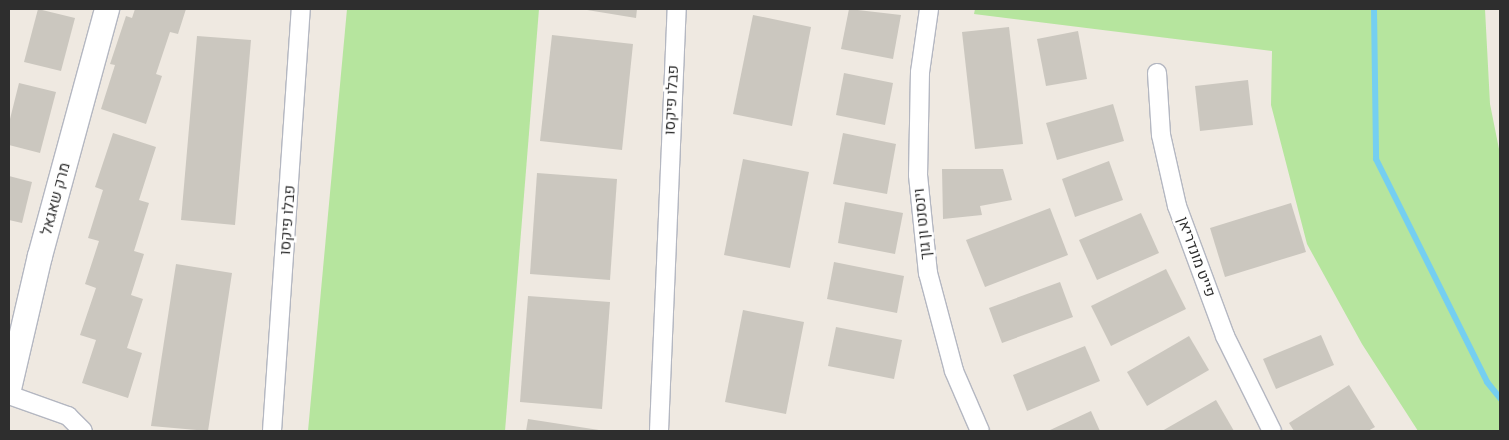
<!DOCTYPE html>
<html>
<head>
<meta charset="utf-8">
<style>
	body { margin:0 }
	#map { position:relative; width:1509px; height:440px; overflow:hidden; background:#efe9e1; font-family:Signika,Heebo,sans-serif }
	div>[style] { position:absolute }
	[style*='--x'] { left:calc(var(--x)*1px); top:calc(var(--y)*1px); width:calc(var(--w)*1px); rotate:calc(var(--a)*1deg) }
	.green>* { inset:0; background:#b6e59e }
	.stream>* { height:6px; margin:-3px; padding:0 3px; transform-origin:3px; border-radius:3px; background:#75cff0 }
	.building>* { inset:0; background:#cbc7bf }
	.roads { filter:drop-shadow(1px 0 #b4b7c1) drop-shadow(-1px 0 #b4b7c1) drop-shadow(0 1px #b4b7c1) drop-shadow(0 -1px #b4b7c1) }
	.street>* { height:18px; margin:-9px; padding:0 9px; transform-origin:9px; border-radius:9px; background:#fff }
	.secondary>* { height:24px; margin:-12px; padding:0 12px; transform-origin:12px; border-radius:12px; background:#fff }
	span { translate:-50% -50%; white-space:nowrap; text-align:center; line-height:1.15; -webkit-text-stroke:5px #fff; paint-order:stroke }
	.street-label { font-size:15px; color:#2e2e2e }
	.frame { position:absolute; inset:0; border:10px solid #2e2e2e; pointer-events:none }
</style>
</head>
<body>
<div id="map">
	<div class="green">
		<i style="clip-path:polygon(347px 9px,539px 9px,505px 431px,308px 431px)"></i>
		<i style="clip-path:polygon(975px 9px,1485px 9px,1490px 104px,1500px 154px,1500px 431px,1418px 431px,1362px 344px,1307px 244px,1271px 105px,1272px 51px,974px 14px)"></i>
	</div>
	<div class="stream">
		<i style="--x:1374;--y:9;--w:150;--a:89.2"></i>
		<i style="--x:1376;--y:159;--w:249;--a:63.5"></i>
		<i style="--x:1487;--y:382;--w:21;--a:51"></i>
	</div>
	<div class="building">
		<i style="clip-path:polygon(38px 9px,75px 18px,61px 71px,24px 62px)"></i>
		<i style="clip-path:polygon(135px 9px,186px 9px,178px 34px,170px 32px,156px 74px,162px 76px,146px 124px,101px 109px,115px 65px,110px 64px,126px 16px,132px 18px)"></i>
		<i style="clip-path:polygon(581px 9px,637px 9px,636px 18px)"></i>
		<i style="clip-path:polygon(849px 9px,901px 15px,893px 59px,841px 49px)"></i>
		<i style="clip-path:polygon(753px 15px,811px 27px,792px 126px,733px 114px)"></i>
		<i style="clip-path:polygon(1009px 27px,1023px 144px,975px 149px,962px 32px)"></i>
		<i style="clip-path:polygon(1078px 31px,1087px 79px,1046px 86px,1037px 39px)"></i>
		<i style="clip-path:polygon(552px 35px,633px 44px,622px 150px,540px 141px)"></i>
		<i style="clip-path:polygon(197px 36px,251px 40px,235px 225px,181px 220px)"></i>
		<i style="clip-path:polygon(844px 73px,893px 83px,885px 125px,836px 115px)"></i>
		<i style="clip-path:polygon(1248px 80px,1253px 125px,1200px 131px,1195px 86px)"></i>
		<i style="clip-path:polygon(19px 83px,56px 92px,40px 153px,9px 145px,9px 123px)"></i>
		<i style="clip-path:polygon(1113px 104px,1124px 141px,1057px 160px,1046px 123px)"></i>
		<i style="clip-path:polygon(113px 133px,156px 147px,139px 200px,149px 203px,134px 251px,144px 254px,131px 295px,143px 299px,127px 348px,142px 353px,128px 398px,82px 383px,96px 340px,80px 335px,96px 288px,85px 284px,99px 241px,88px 238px,103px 190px,95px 187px)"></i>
		<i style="clip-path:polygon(843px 133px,896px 144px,887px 194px,833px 184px)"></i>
		<i style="clip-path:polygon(743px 159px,809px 172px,790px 268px,724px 255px)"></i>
		<i style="clip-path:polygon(1109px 161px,1123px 200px,1075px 217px,1062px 179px)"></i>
		<i style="clip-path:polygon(942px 169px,1003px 169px,1012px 200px,980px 206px,982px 215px,943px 219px)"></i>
		<i style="clip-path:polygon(537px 173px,617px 179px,610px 280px,530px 274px)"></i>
		<i style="clip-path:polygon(9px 176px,32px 182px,22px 223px,9px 220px)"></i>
		<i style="clip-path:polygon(845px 202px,903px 213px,895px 254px,838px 243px)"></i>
		<i style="clip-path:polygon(1291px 203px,1306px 252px,1225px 277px,1210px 228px)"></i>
		<i style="clip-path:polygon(1050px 208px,1068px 255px,985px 287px,966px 240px)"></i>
		<i style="clip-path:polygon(1141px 213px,1159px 253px,1097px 280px,1079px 240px)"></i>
		<i style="clip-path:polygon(834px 262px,904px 276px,897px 313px,827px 299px)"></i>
		<i style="clip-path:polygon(176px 264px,232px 273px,208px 431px,151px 426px)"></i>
		<i style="clip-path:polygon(1166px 269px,1186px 309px,1111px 346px,1091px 306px)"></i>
		<i style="clip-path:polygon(1060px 282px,1073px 317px,1002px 343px,989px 308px)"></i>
		<i style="clip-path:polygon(528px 296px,610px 302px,602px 409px,520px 402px)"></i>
		<i style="clip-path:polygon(743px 310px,804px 322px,786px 414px,725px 402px)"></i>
		<i style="clip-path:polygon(836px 327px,902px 340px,894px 379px,828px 366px)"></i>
		<i style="clip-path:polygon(1321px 335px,1334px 365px,1276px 389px,1263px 359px)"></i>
		<i style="clip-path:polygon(1189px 336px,1209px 370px,1147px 406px,1127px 372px)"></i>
		<i style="clip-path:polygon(1085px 346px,1100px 381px,1027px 411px,1013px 375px)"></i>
		<i style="clip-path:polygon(1349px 385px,1375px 427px,1368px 431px,1294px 431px,1289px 423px)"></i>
		<i style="clip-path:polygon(1216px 400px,1234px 431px,1162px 431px)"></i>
		<i style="clip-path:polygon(1091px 411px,1100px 431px,1048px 431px)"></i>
		<i style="clip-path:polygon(528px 419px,599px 430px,598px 431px,526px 431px)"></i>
	</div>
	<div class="roads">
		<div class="street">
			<i style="--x:929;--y:9;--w:64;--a:98.1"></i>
			<i style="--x:920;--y:72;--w:103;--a:91.1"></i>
			<i style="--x:918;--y:175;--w:99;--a:84.2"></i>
			<i style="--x:928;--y:273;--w:101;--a:75.1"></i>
			<i style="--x:954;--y:371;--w:65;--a:66.6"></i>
			<i style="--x:1157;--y:73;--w:62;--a:86.3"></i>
			<i style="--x:1161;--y:135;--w:73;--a:77.3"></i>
			<i style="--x:1177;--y:206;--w:139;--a:69.7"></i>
			<i style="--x:1225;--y:336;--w:106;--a:63.7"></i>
			<i style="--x:9;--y:395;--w:63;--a:19.6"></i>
			<i style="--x:68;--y:416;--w:21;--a:45"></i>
			<i style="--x:272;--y:431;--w:423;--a:-86.1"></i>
			<i style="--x:659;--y:431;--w:422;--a:-87.6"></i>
		</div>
		<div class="secondary">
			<i style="--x:9;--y:389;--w:137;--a:-76.9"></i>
			<i style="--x:40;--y:256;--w:256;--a:-74.8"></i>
		</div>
	</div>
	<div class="street-label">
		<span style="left:672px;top:100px;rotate:-87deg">פבלו פיקסו</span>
		<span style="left:56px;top:199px;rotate:-75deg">מרק שאגאל</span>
		<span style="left:288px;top:220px;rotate:-86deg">פבלו פיקסו</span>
		<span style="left:923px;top:224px;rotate:-96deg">וינסנט ון גוך</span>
		<span style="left:1196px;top:257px;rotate:70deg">פייט מונדריאן</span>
	</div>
	<div class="frame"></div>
</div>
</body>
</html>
